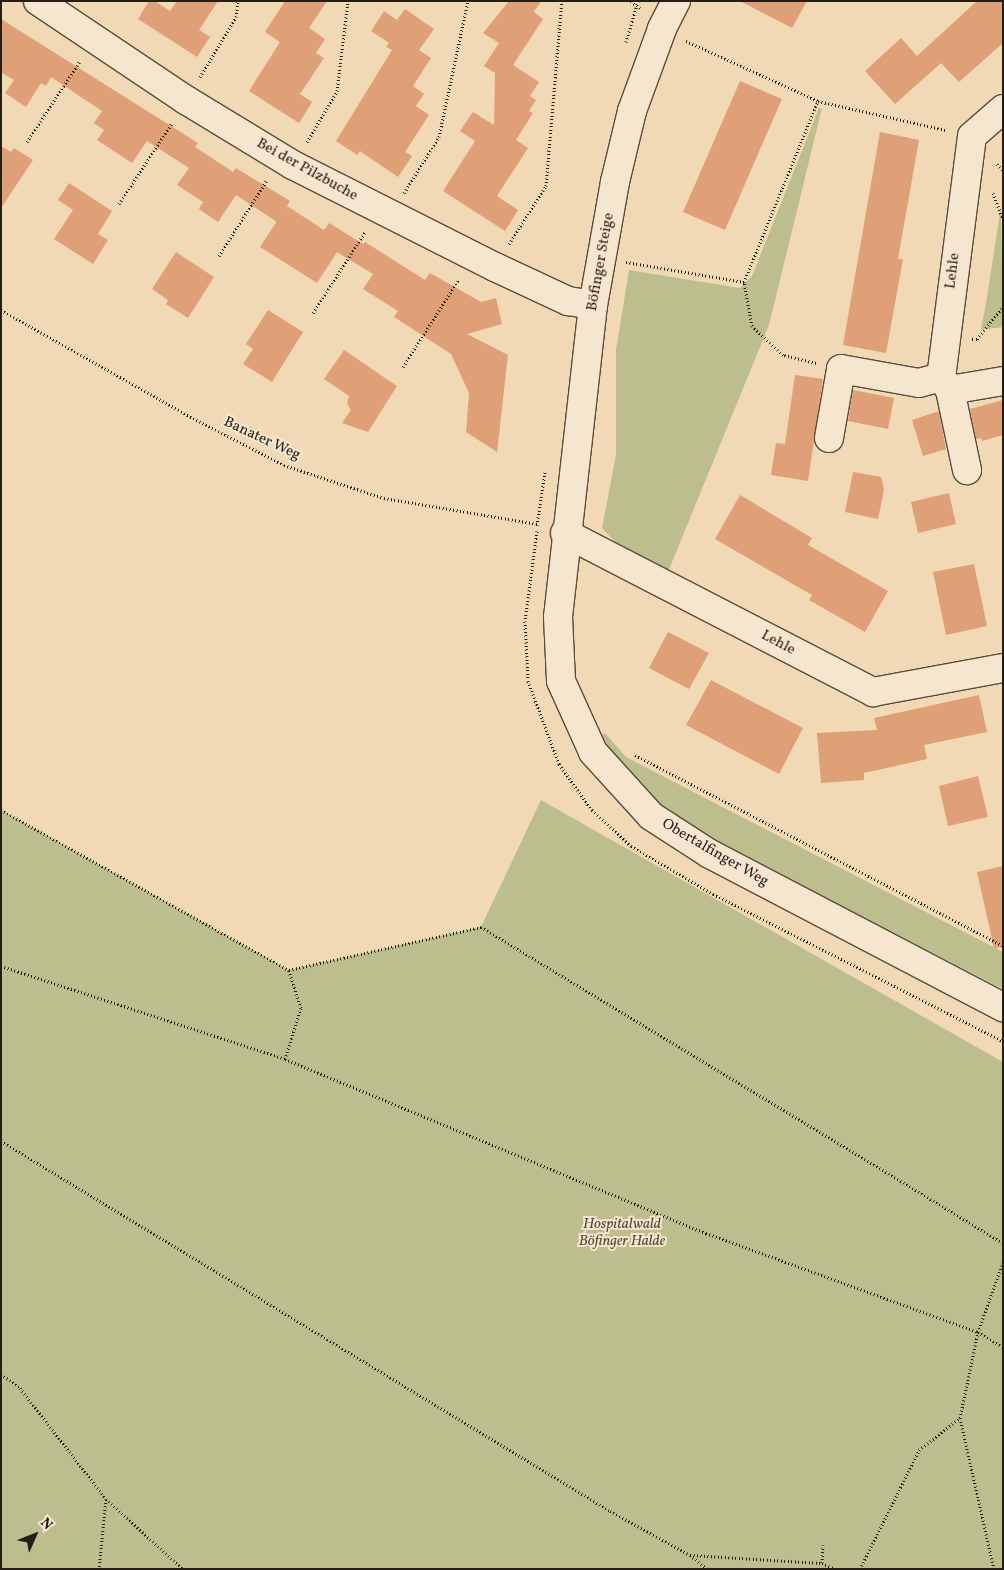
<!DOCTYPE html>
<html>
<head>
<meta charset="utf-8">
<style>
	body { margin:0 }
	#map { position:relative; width:1004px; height:1570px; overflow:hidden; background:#f1d9b6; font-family:Vollkorn,serif }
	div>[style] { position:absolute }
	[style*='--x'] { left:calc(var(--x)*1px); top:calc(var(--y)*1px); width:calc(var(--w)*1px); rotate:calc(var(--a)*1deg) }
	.green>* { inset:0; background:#bcbf8d }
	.building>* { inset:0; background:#df9f77 }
	.path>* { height:3px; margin-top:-1.5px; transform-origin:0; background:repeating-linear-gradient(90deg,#251e14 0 1px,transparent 0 3.5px) }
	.roads { filter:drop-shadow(1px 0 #584d3c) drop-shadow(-1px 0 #584d3c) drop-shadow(0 1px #584d3c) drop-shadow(0 -1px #584d3c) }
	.minor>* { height:28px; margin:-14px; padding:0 14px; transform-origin:14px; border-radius:14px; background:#f6e6d0 }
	span { translate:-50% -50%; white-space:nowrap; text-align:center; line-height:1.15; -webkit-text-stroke:4px #f6e6d0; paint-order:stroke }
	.street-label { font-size:15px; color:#251e14 }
	.park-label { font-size:15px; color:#524e38; font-style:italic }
	.frame { position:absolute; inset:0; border:2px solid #251e14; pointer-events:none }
	.north { position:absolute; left:10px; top:1510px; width:50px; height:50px; -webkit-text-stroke:4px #f6e6d0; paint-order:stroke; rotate:46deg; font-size:14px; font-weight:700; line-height:20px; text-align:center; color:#251e14 }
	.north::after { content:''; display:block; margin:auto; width:18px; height:22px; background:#251e14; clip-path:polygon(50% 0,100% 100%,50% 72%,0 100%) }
</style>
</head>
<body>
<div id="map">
	<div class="green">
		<i style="clip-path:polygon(819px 108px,822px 108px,769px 325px,668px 572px,621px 548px,602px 528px,616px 455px,616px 350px,629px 270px,740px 288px,752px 276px)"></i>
		<i style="clip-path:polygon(1001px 206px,1003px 327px,981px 330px,987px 297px)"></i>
		<i style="clip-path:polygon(605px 733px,626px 757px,1003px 952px,1003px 989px,715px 841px,662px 807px,614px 757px,602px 735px)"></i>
		<i style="clip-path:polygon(541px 800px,1003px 1062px,1003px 1569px,1px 1569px,1px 810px,289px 970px,481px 927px)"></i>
	</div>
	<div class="building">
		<i style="clip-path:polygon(149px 1px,155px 1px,170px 11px,177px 1px,218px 1px,199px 30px,210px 37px,197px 57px,138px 19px)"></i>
		<i style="clip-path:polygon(285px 1px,327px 1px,309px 28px,325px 39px,316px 53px,324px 58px,300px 94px,312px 102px,299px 123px,249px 91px,280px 42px,265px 32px)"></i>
		<i style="clip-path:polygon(509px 1px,541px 1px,534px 12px,543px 19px,513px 65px,539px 82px,530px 96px,536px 100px,529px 111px,533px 113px,516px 140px,528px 148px,497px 196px,518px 210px,505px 231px,443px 191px,475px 141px,460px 131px,473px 112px,494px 125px,495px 73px,484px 66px,499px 43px,483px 33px)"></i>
		<i style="clip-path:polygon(740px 1px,807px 1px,792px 28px)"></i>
		<i style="clip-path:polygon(977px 1px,1003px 1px,1003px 43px,959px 82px,941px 63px,895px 104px,865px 71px,901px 38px,917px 56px)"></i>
		<i style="clip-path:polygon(405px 9px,434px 29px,419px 50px,431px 58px,413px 86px,424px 94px,416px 106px,429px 115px,405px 152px,412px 156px,398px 177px,360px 151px,357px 155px,336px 141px,392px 50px,386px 47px,389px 43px,371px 31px,384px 11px,397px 20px)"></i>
		<i style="clip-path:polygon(1px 19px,198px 143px,195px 147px,233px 172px,236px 168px,290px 201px,277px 222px,236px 195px,218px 222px,199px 209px,203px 202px,177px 185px,189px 168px,147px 141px,132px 163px,97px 140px,104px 130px,94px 123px,102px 111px,51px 77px,46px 86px,41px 83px,26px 107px,5px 93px,14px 80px,1px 72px)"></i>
		<i style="clip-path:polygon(740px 81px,782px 99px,725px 230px,683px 212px)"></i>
		<i style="clip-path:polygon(880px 132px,919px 140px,898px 259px,903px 259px,886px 353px,843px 345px)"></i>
		<i style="clip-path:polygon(1px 146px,11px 152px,14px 148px,33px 160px,1px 208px)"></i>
		<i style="clip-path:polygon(69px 183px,112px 211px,98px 234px,108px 240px,93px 264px,54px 239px,73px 210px,58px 200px)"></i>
		<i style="clip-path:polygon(287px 206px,324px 230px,329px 223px,363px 244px,365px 242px,425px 280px,430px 273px,481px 302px,496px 298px,502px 324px,467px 334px,508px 355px,497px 452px,466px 432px,469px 393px,451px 354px,394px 317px,398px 311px,363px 289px,373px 274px,337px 252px,317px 283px,260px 247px)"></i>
		<i style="clip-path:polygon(176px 252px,214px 277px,188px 318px,166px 304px,168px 300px,152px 289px)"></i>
		<i style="clip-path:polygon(268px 310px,303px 332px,272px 382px,243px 364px,253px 349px,246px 344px)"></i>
		<i style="clip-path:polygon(344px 350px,397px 386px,368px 432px,342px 423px,351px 410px,347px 403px,349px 396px,324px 379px)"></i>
		<i style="clip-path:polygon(795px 375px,823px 379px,808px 481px,771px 475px,776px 443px,785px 444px)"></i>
		<i style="clip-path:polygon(853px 390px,894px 398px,888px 429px,848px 421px)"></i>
		<i style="clip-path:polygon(1003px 400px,1003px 435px,982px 441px,981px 438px,976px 439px,970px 409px)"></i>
		<i style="clip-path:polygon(939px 411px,946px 449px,923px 456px,912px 420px)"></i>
		<i style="clip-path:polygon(853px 472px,881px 477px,884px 490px,878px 519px,845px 512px)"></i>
		<i style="clip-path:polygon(949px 493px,956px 524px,918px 533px,911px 502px)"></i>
		<i style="clip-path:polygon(740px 495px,812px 538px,808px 545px,888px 591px,865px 632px,809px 600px,812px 595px,715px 539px)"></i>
		<i style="clip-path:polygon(974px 564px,987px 626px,946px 635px,933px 572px)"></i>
		<i style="clip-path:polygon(668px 632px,709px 653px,689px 689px,649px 668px)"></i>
		<i style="clip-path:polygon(711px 680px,803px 728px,779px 774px,686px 725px)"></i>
		<i style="clip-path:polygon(979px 695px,987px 732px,924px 745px,927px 759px,864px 773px,864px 780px,821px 783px,817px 733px,877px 730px,874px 718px)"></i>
		<i style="clip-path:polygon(978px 776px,988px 817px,948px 826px,939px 786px)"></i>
		<i style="clip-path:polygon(1003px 866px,1003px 947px,994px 948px,977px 872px)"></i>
	</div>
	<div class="path">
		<i style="--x:631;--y:1;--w:14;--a:39"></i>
		<i style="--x:686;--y:41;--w:145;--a:24.4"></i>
		<i style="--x:818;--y:101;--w:131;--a:12.8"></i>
		<i style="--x:626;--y:42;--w:43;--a:-73.7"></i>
		<i style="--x:200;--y:77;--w:70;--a:-59"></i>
		<i style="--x:236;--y:17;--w:16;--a:-83"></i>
		<i style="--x:27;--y:142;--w:97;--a:-56.8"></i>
		<i style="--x:307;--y:142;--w:59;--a:-59.5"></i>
		<i style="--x:337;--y:91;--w:91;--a:-83"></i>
		<i style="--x:997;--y:164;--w:9;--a:49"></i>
		<i style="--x:404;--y:193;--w:66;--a:-58"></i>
		<i style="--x:439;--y:137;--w:139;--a:-78"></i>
		<i style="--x:993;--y:193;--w:28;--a:69"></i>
		<i style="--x:119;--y:204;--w:97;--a:-56.8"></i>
		<i style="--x:509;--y:244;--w:69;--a:-57.5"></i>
		<i style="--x:546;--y:186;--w:186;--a:-85.1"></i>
		<i style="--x:219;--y:256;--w:90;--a:-57.7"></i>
		<i style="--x:626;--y:262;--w:120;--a:9.6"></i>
		<i style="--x:1;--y:310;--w:214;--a:29.4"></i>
		<i style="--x:187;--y:415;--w:109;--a:27.3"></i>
		<i style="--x:284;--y:465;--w:105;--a:18.3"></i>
		<i style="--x:384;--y:498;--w:156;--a:9.6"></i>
		<i style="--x:313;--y:313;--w:96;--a:-57.3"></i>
		<i style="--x:972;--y:339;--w:5;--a:0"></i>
		<i style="--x:977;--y:339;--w:40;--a:-51"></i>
		<i style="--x:816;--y:363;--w:34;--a:-166"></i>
		<i style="--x:783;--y:355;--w:42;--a:-136.9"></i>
		<i style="--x:752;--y:326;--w:45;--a:-100.3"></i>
		<i style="--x:744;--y:282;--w:196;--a:-67.8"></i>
		<i style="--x:403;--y:367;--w:104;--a:-57.5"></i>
		<i style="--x:537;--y:525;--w:54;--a:-81.4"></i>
		<i style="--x:537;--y:531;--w:91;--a:97.6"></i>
		<i style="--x:525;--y:621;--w:60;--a:87.1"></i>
		<i style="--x:528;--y:681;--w:89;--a:69.5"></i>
		<i style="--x:559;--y:764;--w:57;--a:54.3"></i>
		<i style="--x:592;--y:810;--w:53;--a:42.7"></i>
		<i style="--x:631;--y:846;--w:95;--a:30.3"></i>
		<i style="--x:713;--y:894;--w:325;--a:26.9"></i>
		<i style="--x:635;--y:755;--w:415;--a:27.4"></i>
		<i style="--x:1;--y:810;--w:329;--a:29.1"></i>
		<i style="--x:289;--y:970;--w:197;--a:-12.6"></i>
		<i style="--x:481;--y:927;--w:610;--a:31.19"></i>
		<i style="--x:1;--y:966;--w:299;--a:18.1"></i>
		<i style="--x:285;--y:1059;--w:456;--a:22.5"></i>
		<i style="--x:706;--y:1233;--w:289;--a:20"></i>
		<i style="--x:978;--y:1332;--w:29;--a:31"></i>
		<i style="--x:285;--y:1059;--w:53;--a:-72.6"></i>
		<i style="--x:301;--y:1008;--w:40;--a:-108"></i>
		<i style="--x:1;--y:1141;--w:713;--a:31.28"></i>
		<i style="--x:610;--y:1511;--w:91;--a:28.8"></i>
		<i style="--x:690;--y:1555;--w:22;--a:39"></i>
		<i style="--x:1;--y:1374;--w:24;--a:36"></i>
		<i style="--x:20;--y:1388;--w:140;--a:52.2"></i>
		<i style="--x:106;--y:1499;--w:70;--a:95.7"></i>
		<i style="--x:106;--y:1499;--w:104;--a:42.3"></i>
		<i style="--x:690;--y:1555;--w:132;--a:3.5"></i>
		<i style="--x:822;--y:1563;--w:14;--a:25"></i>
		<i style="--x:822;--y:1563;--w:18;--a:-87"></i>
		<i style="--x:860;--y:1569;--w:133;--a:-63.6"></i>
		<i style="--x:919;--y:1450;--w:52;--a:-38"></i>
		<i style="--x:994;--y:1569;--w:155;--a:-102.7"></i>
		<i style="--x:960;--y:1418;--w:88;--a:-78.2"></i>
		<i style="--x:978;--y:1332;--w:74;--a:-70.3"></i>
	</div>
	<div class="roads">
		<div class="minor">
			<i style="--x:38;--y:1;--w:178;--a:33.8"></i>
			<i style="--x:186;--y:100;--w:125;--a:31.3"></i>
			<i style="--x:293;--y:165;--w:226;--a:26.8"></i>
			<i style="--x:495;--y:267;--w:81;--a:25"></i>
			<i style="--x:568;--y:301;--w:25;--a:9"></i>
			<i style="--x:676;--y:1;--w:31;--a:117"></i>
			<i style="--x:662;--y:29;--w:87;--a:110.1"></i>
			<i style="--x:632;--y:111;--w:73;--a:103.5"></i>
			<i style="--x:615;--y:182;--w:125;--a:100.1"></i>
			<i style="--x:593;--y:305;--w:314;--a:96.4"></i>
			<i style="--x:558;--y:617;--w:64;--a:87.3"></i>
			<i style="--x:561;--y:681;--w:78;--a:65.7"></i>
			<i style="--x:593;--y:752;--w:86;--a:47.8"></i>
			<i style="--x:651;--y:816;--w:70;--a:32.8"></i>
			<i style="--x:710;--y:854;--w:331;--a:27.6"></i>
			<i style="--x:1003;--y:109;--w:41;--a:138.9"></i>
			<i style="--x:972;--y:136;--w:243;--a:97.3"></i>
			<i style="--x:941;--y:377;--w:16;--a:55"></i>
			<i style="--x:950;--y:390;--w:54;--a:-9.6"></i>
			<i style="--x:950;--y:390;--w:82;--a:78"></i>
			<i style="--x:829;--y:438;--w:70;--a:-80.1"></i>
			<i style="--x:841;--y:369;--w:79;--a:10.2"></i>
			<i style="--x:919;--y:383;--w:23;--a:-15"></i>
			<i style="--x:565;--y:533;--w:347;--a:27.3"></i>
			<i style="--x:873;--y:692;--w:132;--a:-10.5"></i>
		</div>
	</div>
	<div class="street-label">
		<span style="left:307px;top:170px;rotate:29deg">Bei der Pilzbuche</span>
		<span style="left:601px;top:262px;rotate:-80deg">Böfinger Steige</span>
		<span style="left:953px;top:271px;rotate:-83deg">Lehle</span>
		<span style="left:262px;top:439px;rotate:25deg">Banater Weg</span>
		<span style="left:778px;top:643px;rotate:28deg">Lehle</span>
		<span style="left:715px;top:853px;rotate:30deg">Obertalfinger Weg</span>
	</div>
	<div class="park-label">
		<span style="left:622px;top:1233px">Hospitalwald<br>Böfinger Halde</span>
	</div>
	<div class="frame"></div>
	<div class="north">N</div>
</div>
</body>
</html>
